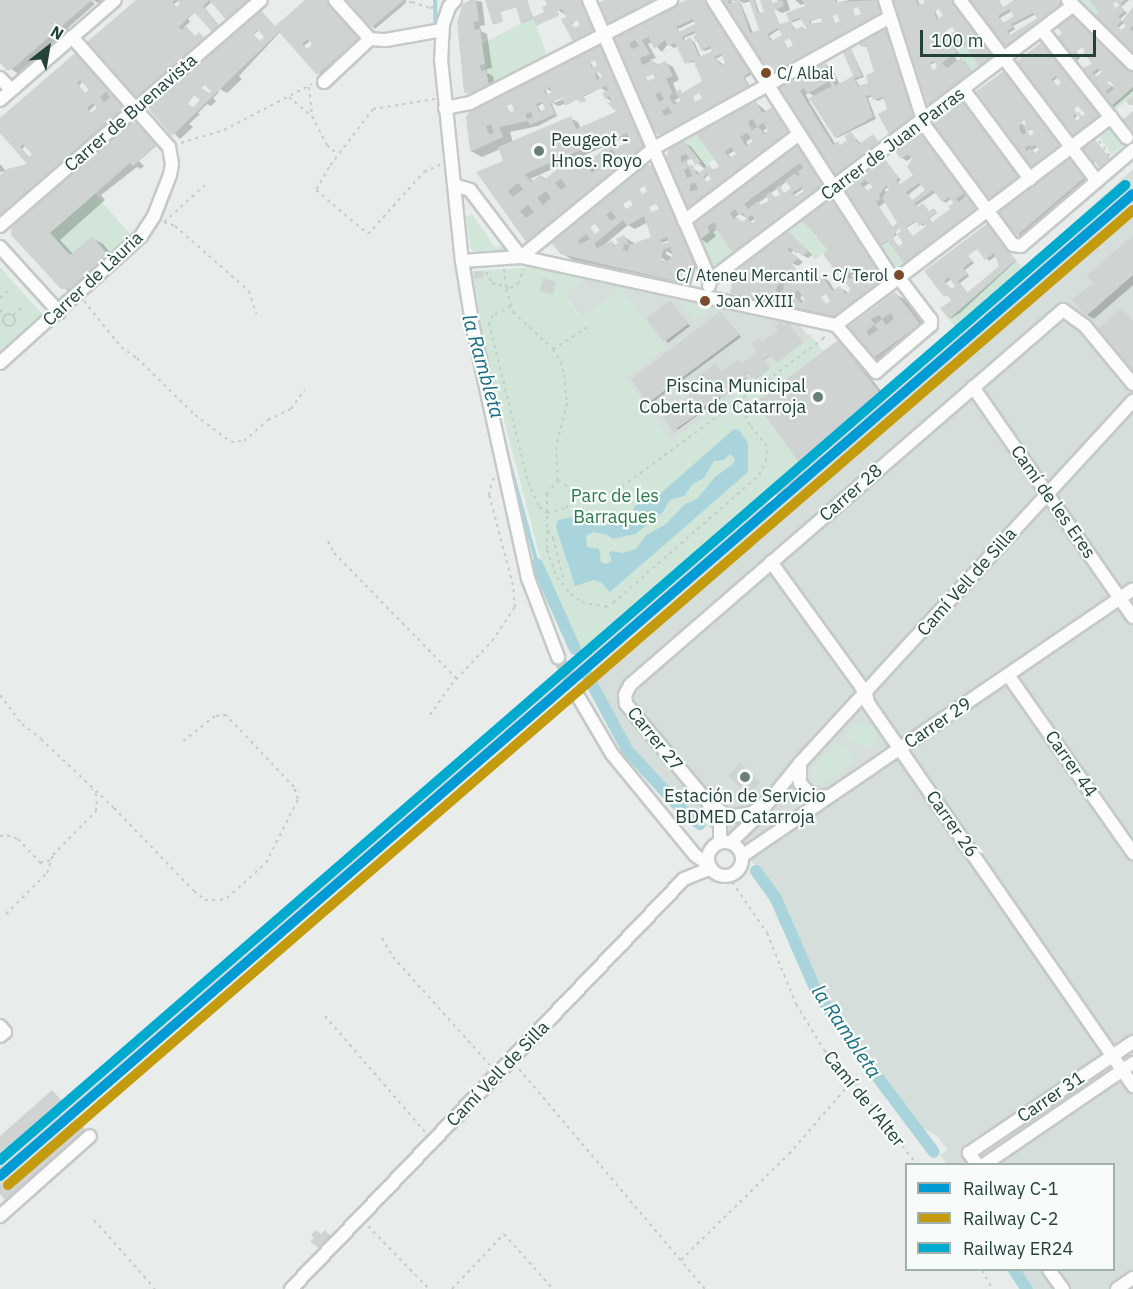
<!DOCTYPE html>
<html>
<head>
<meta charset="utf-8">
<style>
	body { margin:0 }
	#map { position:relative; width:1133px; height:1289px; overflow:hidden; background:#e8edeb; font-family:"IBM Plex Sans",sans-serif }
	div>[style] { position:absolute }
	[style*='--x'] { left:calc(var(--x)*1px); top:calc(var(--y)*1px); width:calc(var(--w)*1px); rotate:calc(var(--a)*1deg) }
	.built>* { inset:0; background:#d6dedb }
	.green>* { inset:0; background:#d1e6d8 }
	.water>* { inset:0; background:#a9d4db }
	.shadow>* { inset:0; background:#0003 }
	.stream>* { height:4px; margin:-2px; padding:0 2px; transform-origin:2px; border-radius:2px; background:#a9d4db }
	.canal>* { height:12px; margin:-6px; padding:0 6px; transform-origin:6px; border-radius:6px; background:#a9d4db }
	.building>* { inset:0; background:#cfd4d2 }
	.minor-tunnel>* { height:12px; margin-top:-6px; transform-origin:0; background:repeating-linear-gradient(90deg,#c1cbc8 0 12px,transparent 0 18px) }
	.path>* { height:2px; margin-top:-1px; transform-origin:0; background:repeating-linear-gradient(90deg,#c3ccca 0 3px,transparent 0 7.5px) }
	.path>.ring { margin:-1px; padding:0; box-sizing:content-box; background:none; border:2px solid #c3ccca; border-radius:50% }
	.roads { filter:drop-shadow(2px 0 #c5cac8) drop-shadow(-2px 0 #c5cac8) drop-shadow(0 2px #c5cac8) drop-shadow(0 -2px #c5cac8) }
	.minor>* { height:12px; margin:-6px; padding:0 6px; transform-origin:6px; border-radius:6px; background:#fcfcfc }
	.minor>.ring { margin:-6px; padding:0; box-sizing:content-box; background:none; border:12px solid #fcfcfc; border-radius:50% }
	.rail>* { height:6px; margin-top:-3px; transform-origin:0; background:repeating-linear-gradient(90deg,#f7fbf9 0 11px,#c9cdcc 0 22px); box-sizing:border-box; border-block:2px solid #c9cdcc }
	.rail-1>* { height:10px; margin:-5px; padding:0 5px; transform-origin:5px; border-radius:5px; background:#009ad5 }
	.rail-2>* { height:10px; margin:-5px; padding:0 5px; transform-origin:5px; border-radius:5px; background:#c49a0e }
	.rail-3>* { height:10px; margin:-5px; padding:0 5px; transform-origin:5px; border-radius:5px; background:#00a9ce }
	.dots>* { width:16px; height:16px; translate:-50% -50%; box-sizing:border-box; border:3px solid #f7fbf9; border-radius:50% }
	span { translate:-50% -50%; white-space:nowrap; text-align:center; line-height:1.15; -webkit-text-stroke:4.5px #f7fbf9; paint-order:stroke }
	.bus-label { font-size:16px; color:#24423a }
	.left { translate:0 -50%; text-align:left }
	.right { translate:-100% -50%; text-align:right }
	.street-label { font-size:18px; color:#24423a }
	.poi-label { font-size:18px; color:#24423a }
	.park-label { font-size:18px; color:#2d7a4b }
	.water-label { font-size:20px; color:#1c6f80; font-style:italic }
	.legend { position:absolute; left:905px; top:1163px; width:210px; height:108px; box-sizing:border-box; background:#f7fbf9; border:2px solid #a3b1ad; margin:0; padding:8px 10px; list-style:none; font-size:18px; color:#24423a }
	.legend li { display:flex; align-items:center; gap:12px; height:30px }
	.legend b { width:30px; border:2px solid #a3b1ad }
	.north { position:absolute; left:18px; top:18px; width:60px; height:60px; -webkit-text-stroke:4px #f7fbf9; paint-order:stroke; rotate:31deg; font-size:16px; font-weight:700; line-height:24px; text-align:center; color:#24423a }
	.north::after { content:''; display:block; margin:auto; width:21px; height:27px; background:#24423a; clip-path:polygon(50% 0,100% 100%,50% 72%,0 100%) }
	.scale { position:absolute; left:920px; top:30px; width:176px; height:27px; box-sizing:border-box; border:3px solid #24423a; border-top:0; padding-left:8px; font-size:18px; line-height:21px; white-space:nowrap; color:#24423a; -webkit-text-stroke:4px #f7fbf9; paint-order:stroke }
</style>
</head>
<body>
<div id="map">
	<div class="built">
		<i style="clip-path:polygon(1133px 169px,1133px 1289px,1032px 1289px,1018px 1270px,1114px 1270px,1114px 1164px,947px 1164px,940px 1155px,948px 1150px,937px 1136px,921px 1127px,830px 1005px,777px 892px,765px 873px,687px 809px,640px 757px,606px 707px,591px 677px,663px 614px,683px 603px,845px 461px,840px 457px,74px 1116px,0 1185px,0 1159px,70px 1101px,442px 777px,580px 652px,956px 328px)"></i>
		<i style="clip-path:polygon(586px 278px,800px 325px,807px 335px,810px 334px,812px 337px,671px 442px,564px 294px)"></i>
	</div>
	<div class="green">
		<i style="clip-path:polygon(1082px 0,1089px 0,1099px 12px,1091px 17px,1078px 4px)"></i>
		<i style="clip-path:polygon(533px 17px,547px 55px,489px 85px,482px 44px)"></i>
		<i style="clip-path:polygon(960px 40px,981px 69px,974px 75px,952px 46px)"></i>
		<i style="clip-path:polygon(1133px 87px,1133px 96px,1112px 112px,1109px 108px)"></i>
		<i style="clip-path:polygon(1112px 125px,1125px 144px,1112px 155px,1098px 136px)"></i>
		<i style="clip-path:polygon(696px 134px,714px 159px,704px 167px,684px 141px)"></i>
		<i style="clip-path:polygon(95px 194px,131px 235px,109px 256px,92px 236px,70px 255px,50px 233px)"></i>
		<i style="clip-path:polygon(472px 214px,495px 247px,510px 246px,509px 251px,477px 253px,471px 249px,466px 217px)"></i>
		<i style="clip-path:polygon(802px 221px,828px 250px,815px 260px,789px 231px)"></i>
		<i style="clip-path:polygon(715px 228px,734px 254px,719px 265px,709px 263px,699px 240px)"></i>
		<i style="clip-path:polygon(887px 241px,906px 266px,896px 273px,879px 247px)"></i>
		<i style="clip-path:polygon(1016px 260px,1023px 268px,956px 328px,949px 319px)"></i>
		<i style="clip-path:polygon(0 267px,42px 314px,0 351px)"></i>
		<i style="clip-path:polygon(535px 267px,586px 278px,564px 295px,671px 442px,812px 337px,823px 351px,755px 402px,799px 463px,580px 652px,553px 592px,538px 550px,484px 343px,472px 271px)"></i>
		<i style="clip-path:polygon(621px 288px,666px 348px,627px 377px,582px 317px)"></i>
		<i style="clip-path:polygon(679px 302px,711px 308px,694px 320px)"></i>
		<i style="clip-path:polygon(859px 722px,869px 724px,875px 731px,877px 740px,870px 751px,863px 745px,854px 744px,844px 736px)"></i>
		<i style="clip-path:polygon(835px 744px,844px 745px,852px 754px,854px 762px,823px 784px,816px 785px,811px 782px,810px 772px)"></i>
	</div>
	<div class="water">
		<i style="clip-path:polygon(evenodd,734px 429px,739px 430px,748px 443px,748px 472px,610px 592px,602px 583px,594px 580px,575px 586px,556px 527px,558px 520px,572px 517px,584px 507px,583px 518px,629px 525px,635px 506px,660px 494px,734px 429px,730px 454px,735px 459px,733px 464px,716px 476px,697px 499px,685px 504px,666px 524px,646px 535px,636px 549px,622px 553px,612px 551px,609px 553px,612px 561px,606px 564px,601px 562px,599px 549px,587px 547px,586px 536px,593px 532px,605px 534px,613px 539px,635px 534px,662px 513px,670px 500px,684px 496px,693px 484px,704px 478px,714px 461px,724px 460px,730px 454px)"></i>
	</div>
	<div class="shadow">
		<i style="clip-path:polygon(0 0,91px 0,95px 4px,68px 28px,72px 33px,24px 78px,0 61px)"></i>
		<i style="clip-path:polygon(93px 0,110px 0,103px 6px)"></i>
		<i style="clip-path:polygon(evenodd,138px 0,252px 0,229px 20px,213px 1px,205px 8px,222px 29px,217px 34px,196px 11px,188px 19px,190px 22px,184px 27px,205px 59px,260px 10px,275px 28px,307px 0,328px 0,364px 41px,321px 75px,281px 31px,239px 76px,242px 79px,227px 93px,216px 87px,219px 92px,213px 98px,216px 101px,211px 106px,207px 104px,198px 113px,200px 114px,189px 124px,193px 127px,180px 139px,151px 110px,155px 102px,147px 102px,136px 95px,138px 0,179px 0,182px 4px,177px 8px,174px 4px,179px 0,138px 0,259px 30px,266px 37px,260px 42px,253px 35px,259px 30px,138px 0,311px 40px,314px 44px,308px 50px,304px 46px,311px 40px,138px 0,250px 41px,260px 52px,246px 45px,250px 41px,138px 0,185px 53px,200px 62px,188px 58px,185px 53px,138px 0,205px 84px,213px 90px,209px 95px,201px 88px,205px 84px,138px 0,195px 94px,202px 100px,193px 109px,187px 104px,195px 94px)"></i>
		<i style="clip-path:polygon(348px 0,406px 0,406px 3px,375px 29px)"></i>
		<i style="clip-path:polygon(473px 0,482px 2px,485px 25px,480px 26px,481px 31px,487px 34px,492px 68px,487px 69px,487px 73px,493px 76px,495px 89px,478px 98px,465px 91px)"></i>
		<i style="clip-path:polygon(486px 0,527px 0,533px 18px,523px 23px,517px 7px,500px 12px,503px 21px,495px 24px)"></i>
		<i style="clip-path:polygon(evenodd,547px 0,587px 0,605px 37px,585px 48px,574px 41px,566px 15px,556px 9px,559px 15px,538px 25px,535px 18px,545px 13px,549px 6px,547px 0,578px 18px,582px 26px,573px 30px,571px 25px,578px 18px)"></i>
		<i style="clip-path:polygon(607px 0,656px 0,613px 24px,610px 23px)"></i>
		<i style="clip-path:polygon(evenodd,691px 0,707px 0,741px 54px,748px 58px,754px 67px,750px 69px,753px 74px,745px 78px,752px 90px,733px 101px,736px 108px,692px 123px,696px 130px,676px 141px,656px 132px,615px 38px,691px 0,695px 21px,697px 25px,680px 33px,678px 29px,695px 21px,691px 0,696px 33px,698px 36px,695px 37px,702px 50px,705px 51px,712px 48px,714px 52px,701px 58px,694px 41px,686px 41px,684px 38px,696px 33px,691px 0,652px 42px,662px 52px,668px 44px,674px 48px,678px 46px,686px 63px,695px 62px,704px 81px,683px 94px,677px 93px,673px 83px,679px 80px,673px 67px,666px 63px,659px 65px,650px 60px,656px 58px,648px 44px,652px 42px,691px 0,723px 55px,727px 64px,724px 65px,716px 59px,723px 55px,691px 0,747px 58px,748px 61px,734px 68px,734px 65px,747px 58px,691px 0,713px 60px,714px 63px,707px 67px,706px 64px,713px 60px,691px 0,707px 68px,709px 72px,706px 74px,701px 71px,707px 68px,691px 0,653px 72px,657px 79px,647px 83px,644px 76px,653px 72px,691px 0,699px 91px,704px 98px,695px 104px,691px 97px,699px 91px,691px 0,680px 97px,683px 101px,679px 103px,674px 101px,680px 97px)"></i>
		<i style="clip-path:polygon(evenodd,723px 0,731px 0,732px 5px,741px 3px,740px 0,755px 0,760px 14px,769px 16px,761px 0,771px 0,772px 4px,780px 2px,777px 0,787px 0,790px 10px,782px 13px,773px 8px,780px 26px,793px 22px,790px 20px,807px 7px,805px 3px,801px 5px,795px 0,837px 0,837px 3px,849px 0,883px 0,889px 17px,777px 80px,770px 76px,723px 0,740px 1px,744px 3px,751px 1px,761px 31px,753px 33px,740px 1px,723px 0,860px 6px,863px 15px,854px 18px,851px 9px,860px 6px,723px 0,838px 12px,842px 22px,834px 25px,831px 15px,838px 12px,723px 0,819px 18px,823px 19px,824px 23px,812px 25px,811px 21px,819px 18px,723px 0,802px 19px,811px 33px,803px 28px,796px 30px,791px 23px,802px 19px,723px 0,780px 29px,785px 35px,773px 41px,769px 36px,780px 29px,723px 0,790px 37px,795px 46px,787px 50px,783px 42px,790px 37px)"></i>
		<i style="clip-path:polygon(evenodd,894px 0,918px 0,920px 6px,927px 4px,926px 0,955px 0,963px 42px,960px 44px,956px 40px,952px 43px,959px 54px,955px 57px,958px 62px,964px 61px,976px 77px,969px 93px,943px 113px,940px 112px,894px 0,939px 8px,945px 16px,939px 20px,935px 11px,939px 8px,894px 0,952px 24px,957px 31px,949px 37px,944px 30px,952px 24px,894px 0,937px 62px,939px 69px,931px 71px,929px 65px,937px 62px)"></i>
		<i style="clip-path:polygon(evenodd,969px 0,995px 0,1003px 8px,1016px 0,1062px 0,1064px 3px,1013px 54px,969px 0,1012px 11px,1016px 17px,1004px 24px,1000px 18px,1012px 11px,969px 0,1036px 14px,1039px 18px,1011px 36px,1009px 33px,1015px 29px,1013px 26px,1036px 14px)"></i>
		<i style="clip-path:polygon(evenodd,1090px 0,1115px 0,1111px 4px,1116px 10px,1121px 5px,1117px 0,1129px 0,1121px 7px,1127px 13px,1120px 19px,1123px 22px,1133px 9px,1133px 54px,1090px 0,1125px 22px,1128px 25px,1123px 31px,1118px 28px,1125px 22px)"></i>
		<i style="clip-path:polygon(evenodd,886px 30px,888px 32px,916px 122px,888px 109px,885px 98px,877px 101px,873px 96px,868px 98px,876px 119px,837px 138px,812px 99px,809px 101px,836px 145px,842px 146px,849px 141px,851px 133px,861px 144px,873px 135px,883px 147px,838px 177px,779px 89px,825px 64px,832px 68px,840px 85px,855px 77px,851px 49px,864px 77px,856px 80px,860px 87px,870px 84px,876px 73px,868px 47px,862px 46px,886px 30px,809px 93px,815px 97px,809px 100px,806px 95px,809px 93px)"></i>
		<i style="clip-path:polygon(evenodd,1064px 33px,1129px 69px,1133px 72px,1133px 91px,1113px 108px,1110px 106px,1082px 70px,1094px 64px,1087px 51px,1079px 44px,1074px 48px,1080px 58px,1076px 62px,1073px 60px,1064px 33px,1102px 69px,1118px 90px,1094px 75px,1102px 69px)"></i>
		<i style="clip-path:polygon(evenodd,1046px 40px,1057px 53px,1052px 57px,1055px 59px,1059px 57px,1075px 75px,1107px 119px,1079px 143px,1074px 140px,1016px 63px,1046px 40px,1037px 67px,1040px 70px,1035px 74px,1033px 70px,1037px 67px,1046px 40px,1059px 77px,1063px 83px,1058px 87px,1053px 81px,1059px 77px,1046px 40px,1061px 91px,1066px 98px,1055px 95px,1061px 91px,1046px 40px,1065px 100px,1069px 107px,1059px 104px,1065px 100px,1046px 40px,1075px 106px,1079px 106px,1087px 114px,1082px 118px,1085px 123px,1074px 119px,1079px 114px,1077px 115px,1074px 113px,1070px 116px,1066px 111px,1075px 106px)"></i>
		<i style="clip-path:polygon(evenodd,601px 45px,612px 52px,650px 147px,538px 247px,527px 241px,479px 173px,505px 161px,500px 149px,482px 157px,471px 151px,468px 117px,601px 45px,596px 58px,599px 67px,594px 69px,590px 61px,596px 58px,601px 45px,600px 70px,604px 78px,601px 80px,596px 72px,600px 70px,601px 45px,545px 88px,551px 91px,554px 93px,548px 96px,545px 88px,601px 45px,601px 88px,608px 92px,606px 98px,613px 102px,618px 111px,581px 129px,578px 122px,570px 118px,513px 143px,510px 132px,538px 126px,557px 116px,551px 102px,558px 106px,579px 99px,582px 102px,586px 101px,583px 97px,601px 88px,601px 45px,568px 94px,569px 97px,554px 103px,554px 100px,568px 94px,601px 45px,513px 102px,516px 112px,509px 114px,505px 105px,513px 102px,601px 45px,544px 103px,547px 110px,541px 112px,538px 106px,544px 103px,601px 45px,624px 138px,631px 138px,633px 141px,621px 147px,613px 142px,624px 138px,601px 45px,612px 143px,581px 169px,574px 160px,612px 143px,601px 45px,566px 163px,547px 180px,541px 176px,534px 181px,530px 179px,566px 163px)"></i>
		<i style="clip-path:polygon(evenodd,78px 56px,131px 112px,100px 138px,106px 145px,138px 125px,156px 146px,139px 161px,144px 166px,141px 169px,137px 167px,101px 195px,105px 200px,60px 240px,73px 254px,92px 238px,103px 244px,119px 263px,73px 294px,62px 287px,18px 222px,0 218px,0 177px,31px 164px,0 131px,0 120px,78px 56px,83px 81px,91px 90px,86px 94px,79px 86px,83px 81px,78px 56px,96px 104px,99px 108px,93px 113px,89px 111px,96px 104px,78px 56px,26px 145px,34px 155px,30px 158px,22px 149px,26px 145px,78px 56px,82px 149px,94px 155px,62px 183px,54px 175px,82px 149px)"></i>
		<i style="clip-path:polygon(evenodd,1006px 71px,1054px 161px,1036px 172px,976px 93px,1006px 71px,1024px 117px,1027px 127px,1019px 122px,1024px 117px,1006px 71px,1025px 128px,1029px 131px,1033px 128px,1037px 133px,1032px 136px,1027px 135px,1025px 128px,1006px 71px,1040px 146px,1041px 151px,1036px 155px,1032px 150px,1040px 146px)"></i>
		<i style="clip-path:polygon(evenodd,756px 103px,798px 136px,695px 212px,688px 209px,668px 158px,684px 142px,691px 147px,707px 167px,716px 170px,721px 166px,699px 134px,756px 103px,768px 127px,771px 131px,767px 134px,763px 131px,768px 127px,756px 103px,752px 138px,755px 141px,749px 146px,746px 142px,752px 138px,756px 103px,735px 150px,738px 154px,733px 158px,728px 155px,735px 150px,756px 103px,691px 158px,705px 169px,701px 174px,687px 164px,687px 160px,691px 158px,756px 103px,710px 173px,713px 180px,707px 184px,703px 180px,710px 173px)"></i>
		<i style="clip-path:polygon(evenodd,921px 135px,951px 170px,967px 194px,965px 196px,981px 213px,910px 266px,889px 241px,880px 246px,845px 191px,885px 161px,901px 180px,898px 182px,901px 186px,915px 175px,916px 154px,907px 161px,902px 158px,921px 135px,870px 183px,876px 187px,868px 192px,864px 187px,870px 183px,921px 135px,922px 184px,927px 190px,912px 201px,908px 195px,922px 184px,921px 135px,889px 187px,891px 189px,887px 192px,884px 190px,889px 187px,921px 135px,936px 192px,943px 201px,946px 203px,952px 198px,956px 203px,952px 209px,932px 223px,929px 219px,937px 213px,935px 210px,929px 213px,916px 206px,936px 192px,921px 135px,886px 201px,899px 223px,893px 228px,879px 207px,886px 201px,921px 135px,917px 221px,923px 226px,926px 224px,928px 226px,914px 237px,905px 229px,917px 221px,921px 135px,901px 227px,906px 244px,900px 248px,892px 238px,897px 235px,895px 231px,901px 227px)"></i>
		<i style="clip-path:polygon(1095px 140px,1112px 161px,1104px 169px,1096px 162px,1090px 162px)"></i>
		<i style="clip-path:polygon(evenodd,806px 150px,821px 182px,827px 185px,742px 257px,735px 253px,717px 229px,713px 232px,716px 236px,707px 243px,701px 239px,694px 224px,806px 150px,787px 181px,792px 189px,785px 195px,780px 187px,787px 181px,806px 150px,778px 188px,782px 195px,776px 199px,771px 193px,778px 188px,806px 150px,804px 188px,807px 191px,797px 198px,794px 195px,804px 188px,806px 150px,768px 196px,771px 202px,762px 206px,758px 203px,768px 196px,806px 150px,740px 214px,749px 219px,744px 223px,735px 217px,740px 214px,806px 150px,756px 218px,758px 221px,753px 224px,750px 222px,756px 218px)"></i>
		<i style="clip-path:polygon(1068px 161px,1092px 180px,1024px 239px,1018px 235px)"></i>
		<i style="clip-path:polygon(0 164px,6px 171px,0 172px)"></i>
		<i style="clip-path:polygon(evenodd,646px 166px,661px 172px,683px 231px,689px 234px,695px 248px,689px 250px,696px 267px,691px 285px,573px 260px,561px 253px,552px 241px,646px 166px,645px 184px,649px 193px,641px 196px,637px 188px,645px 184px,646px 166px,630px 198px,635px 205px,625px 211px,621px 203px,630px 198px,646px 166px,657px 202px,661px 210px,651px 214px,647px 207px,657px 202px,646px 166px,595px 222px,602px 231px,595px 236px,588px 227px,595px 222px,646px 166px,648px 222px,653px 238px,636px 244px,624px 237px,618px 239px,620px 244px,617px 246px,611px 242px,604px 245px,628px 225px,635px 229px,648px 222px,646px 166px,670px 240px,671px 243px,659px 247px,658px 244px,670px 240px,646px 166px,666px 251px,680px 258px,678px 261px,666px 254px,666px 251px,646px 166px,660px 257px,670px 263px,662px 262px,660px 257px,646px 166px,646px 259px,657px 260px,656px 263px,646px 259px)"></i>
		<i style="clip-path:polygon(evenodd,832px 200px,854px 227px,888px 281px,871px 295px,876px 303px,857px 317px,846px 320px,743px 298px,732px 292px,789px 233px,812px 255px,808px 258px,794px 250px,791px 253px,803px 262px,798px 266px,790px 262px,805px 279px,814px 283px,822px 277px,829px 281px,835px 291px,840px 288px,849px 293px,853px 290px,850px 280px,840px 275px,831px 251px,816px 234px,832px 200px,856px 272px,859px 275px,854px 278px,851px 276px,856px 272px,832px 200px,826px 292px,833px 301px,826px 306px,819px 296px,826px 292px,832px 200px,803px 295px,807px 300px,804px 302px,800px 298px,803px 295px)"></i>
		<i style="clip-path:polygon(evenodd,989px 225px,1016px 261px,960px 313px,950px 319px,953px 301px,950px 296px,945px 296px,926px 271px,989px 225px,978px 246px,989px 261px,997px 255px,1001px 266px,968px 294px,960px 283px,969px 276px,965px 270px,974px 263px,969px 257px,966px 259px,964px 257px,978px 246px,989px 225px,952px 279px,957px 286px,952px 290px,946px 283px,952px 279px)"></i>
		<i style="clip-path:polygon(1133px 237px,1133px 285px,1094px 319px,1087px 315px,1096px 283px)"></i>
		<i style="clip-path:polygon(895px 294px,906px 300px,930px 331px,884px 364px,873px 358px,849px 328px)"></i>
		<i style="clip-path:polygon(670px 302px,690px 326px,668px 343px,648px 319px)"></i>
		<i style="clip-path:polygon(721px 313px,741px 337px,652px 403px,650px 402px)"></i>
		<i style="clip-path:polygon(781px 323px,784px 327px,789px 325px,802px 342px,777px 361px,772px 354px,764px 360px,770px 368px,756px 379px,749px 371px,745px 375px,747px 379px,675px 432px,664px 416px,697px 392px,691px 383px,716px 365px,723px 373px,739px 360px,743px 365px,760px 352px,754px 344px,759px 340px,762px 344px,780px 330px,777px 326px)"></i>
		<i style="clip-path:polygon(838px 342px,845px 346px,886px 397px,807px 466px,800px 462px)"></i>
		<i style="clip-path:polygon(53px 1092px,63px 1103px,0 1159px,0 1138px)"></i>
		<i style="clip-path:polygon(77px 1121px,86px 1131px,8px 1200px,0 1192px,0 1187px)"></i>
		<i style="clip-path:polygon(328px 1234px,332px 1237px,322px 1249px,319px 1247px,322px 1236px)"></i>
	</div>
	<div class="stream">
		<i style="--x:435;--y:0;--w:44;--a:88.7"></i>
		<i style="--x:504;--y:443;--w:125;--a:74.7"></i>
	</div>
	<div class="canal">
		<i style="--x:537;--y:564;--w:93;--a:65.9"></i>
		<i style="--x:587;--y:675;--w:86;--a:61.7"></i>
		<i style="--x:628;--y:751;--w:83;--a:47.4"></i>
		<i style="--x:684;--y:812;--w:20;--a:37"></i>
		<i style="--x:756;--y:871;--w:34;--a:54"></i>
		<i style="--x:776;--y:899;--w:97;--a:66.3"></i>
		<i style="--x:815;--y:988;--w:46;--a:57.3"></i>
		<i style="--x:840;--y:1027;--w:156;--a:53.1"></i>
		<i style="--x:1014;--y:1270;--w:23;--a:56"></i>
	</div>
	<div class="building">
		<i style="clip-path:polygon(0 0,92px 0,11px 70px,6px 70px,0 63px)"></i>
		<i style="clip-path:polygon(136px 0,175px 0,172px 2px,176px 7px,180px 4px,177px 0,251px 0,227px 21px,209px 0,203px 6px,220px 27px,213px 33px,194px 12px,179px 27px,182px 30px,186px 26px,195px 36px,199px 32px,206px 40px,140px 96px,135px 96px,87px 42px)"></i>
		<i style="clip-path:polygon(evenodd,305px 0,328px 0,360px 37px,317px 75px,279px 32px,172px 136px,150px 111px,151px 103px,260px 9px,275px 26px,305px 0,258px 30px,264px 37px,260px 41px,253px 34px,258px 30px,305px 0,308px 39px,312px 44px,307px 49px,302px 44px,308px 39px,305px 0,203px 84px,211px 91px,209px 93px,201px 88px,203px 84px,305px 0,194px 95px,200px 100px,193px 107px,187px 103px,194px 95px)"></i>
		<i style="clip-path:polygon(347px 0,404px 0,371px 28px)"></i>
		<i style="clip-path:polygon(470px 0,476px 0,479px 21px,473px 22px,475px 30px,480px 29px,485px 64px,480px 65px,481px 71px,486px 70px,489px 85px,470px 95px,464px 92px,457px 22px,463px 4px)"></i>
		<i style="clip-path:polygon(485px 0,527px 0,533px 17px,521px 24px,516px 7px,500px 12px,503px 21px,493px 25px)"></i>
		<i style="clip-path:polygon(evenodd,545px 0,582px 0,595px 31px,573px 42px,561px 19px,566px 17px,562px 9px,557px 11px,559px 15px,536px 26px,533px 17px,544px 12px,542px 7px,547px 5px,545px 0,577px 20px,580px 25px,574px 28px,571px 23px,577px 20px)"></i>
		<i style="clip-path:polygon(604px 0,655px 0,609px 24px,598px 3px)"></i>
		<i style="clip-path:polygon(evenodd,686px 0,706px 0,751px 72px,743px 77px,750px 89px,664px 136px,655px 133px,614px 38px,686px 0,693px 19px,695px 24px,679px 32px,676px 27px,693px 19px,686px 0,694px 31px,696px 35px,693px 36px,695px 41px,698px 40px,701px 51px,710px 46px,712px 51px,699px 57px,691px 37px,684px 41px,682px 37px,694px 31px,686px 0,648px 37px,654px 49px,665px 40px,668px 46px,675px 43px,685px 64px,693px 60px,702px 81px,682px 93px,680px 89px,675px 92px,681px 100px,674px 105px,669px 96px,673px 93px,666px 79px,673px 76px,666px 61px,656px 65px,653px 60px,642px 65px,640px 58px,650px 54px,642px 40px,648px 37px,686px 0,635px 40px,639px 46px,632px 49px,629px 44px,635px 40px,686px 0,721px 54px,725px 63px,721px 65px,714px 57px,721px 54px,686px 0,653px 74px,655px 78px,648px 81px,646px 77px,653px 74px,686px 0,660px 92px,664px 99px,659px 102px,655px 94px,660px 92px,686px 0,699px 93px,702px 98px,695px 102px,693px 97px,699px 93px,686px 0,668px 107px,672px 113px,665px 116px,662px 111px,668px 107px)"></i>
		<i style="clip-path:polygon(evenodd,720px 0,727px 0,729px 4px,739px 0,750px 33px,759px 30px,749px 0,754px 0,758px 13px,764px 12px,760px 0,771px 0,772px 3px,782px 0,784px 6px,774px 10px,779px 24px,791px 21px,794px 30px,803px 26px,804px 30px,807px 29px,800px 18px,789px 21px,786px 13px,805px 6px,802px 0,835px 0,835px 2px,879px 0,882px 13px,769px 77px,720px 0,858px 7px,861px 14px,855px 16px,853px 9px,858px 7px,720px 0,837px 14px,840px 21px,835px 23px,833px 16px,837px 14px,720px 0,821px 17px,822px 22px,810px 24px,809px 21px,821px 17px,720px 0,778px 28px,782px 35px,771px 41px,767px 34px,778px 28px,720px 0,789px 38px,793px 45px,788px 48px,784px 41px,789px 38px)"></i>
		<i style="clip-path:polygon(evenodd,893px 0,916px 0,918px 5px,925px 3px,924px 0,954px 0,996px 57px,981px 69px,960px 40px,956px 43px,953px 38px,949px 41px,957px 52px,942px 63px,947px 68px,961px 58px,974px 75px,931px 107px,928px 107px,893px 0,938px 8px,943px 15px,937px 20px,934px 11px,938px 8px,893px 0,952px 27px,955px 31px,949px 35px,946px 31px,952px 27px,893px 0,935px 61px,937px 68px,932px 70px,930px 63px,935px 61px)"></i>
		<i style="clip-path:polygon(evenodd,968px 0,999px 0,1003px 7px,1014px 0,1064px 0,1059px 3px,1063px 7px,1005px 51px,968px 0,1009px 9px,1014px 16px,1003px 23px,998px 16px,1009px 9px,968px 0,1033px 13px,1037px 18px,1010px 35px,1007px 31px,1013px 27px,1011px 24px,1033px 13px)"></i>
		<i style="clip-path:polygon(evenodd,1089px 0,1125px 0,1119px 5px,1116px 1px,1113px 4px,1116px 8px,1119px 5px,1125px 11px,1118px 16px,1122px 21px,1133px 7px,1133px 26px,1130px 28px,1133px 32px,1133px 52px,1130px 54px,1091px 17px,1099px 12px,1089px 0,1121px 21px,1126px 26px,1121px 30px,1117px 26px,1121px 21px)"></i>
		<i style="clip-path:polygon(evenodd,1073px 11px,1133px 72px,1133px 87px,1109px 108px,1080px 69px,1092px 64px,1083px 52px,1085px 50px,1082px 47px,1075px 53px,1078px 56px,1072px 61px,1057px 37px,1062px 33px,1055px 25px,1073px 11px,1098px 68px,1102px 72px,1096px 77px,1092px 73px,1098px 68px,1073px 11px,1110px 81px,1115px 88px,1107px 94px,1105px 92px,1112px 86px,1106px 83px,1110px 81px)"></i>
		<i style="clip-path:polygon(886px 28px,915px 118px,891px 138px,878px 114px,887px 109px,883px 97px,873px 100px,871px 95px,866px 96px,873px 117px,835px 138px,809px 98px,832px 86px,829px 81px,807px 94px,804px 88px,800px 91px,833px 145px,838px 141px,840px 145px,847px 140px,844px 136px,851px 132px,859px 144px,873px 134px,881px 145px,834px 178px,777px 89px,825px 62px,835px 86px,853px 76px,843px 52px,851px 48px,862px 76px,854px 78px,858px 86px,868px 83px,866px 75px,874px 72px,866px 45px,861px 47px,859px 43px)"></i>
		<i style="clip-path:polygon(evenodd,1046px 39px,1055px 51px,1050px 55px,1053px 58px,1058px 55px,1105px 117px,1073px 141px,1014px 63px,1046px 39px,1056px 76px,1061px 83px,1057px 86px,1051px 79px,1056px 76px,1046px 39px,1078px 106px,1085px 114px,1082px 116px,1079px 112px,1077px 113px,1080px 118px,1076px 121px,1073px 116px,1077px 113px,1074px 109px,1078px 106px)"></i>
		<i style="clip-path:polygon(evenodd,601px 44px,643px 142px,640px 151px,526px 242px,476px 172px,503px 161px,498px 147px,571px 116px,576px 129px,613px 113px,616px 111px,607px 103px,612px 101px,609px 96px,605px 99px,602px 93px,608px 90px,606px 86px,583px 96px,586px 100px,580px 103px,578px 99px,565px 106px,562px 98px,550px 103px,555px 114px,530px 125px,527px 119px,533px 117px,531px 112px,525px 114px,528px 121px,499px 127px,503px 137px,470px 152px,466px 117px,469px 111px,601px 44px,595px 60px,597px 66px,592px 68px,590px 62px,595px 60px,601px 44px,600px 72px,602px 77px,597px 80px,595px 74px,600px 72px,601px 44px,550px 87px,552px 92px,546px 95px,544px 89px,550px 87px,601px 44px,542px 102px,545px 109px,539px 112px,536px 104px,542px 102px,601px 44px,512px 104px,514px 111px,510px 112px,507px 106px,512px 104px,601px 44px,491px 124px,494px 133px,489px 134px,486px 126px,491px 124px,601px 44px,627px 133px,631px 141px,618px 147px,614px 141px,580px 168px,569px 155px,618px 134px,619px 137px,627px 133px,601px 44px,612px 149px,615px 154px,609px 159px,606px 154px,612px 149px,601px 44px,555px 161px,560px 167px,544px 180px,540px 175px,531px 182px,525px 174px,555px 161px,601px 44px,595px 163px,598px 168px,592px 173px,589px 168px,595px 163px,601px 44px,561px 179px,566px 186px,561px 190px,555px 183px,561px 179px,601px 44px,518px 183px,523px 189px,513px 197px,508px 191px,518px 183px,601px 44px,546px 191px,551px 198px,543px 205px,537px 198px,546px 191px,601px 44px,528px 205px,534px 212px,526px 218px,520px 211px,528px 205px)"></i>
		<i style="clip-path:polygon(evenodd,74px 54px,79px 55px,127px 109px,0 216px,0 175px,7px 169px,27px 164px,0 133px,0 118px,74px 54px,80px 80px,89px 90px,85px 93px,77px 83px,80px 80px,74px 54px,106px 92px,110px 97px,104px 102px,100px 97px,106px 92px,74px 54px,93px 103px,97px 108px,91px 113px,87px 108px,93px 103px,74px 54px,23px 144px,32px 154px,29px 157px,20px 147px,23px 144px)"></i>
		<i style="clip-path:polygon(evenodd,1006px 69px,1064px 147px,1032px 172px,974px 93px,1006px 69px,1024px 120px,1027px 123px,1023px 126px,1027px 132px,1031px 129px,1034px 133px,1030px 136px,1028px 132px,1023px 135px,1020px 131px,1019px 126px,1024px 120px,1006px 69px,1029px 145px,1031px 147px,1035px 145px,1039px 150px,1034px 154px,1030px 148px,1027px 151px,1025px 148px,1029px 145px)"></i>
		<i style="clip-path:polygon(1133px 96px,1133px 105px,1129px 105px,1126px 101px)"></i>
		<i style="clip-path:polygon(965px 99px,1024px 178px,991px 202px,934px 125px,935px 122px)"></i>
		<i style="clip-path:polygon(evenodd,756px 101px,762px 113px,774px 106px,792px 132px,687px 210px,666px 158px,669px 149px,684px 141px,701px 162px,695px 165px,692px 159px,686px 161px,688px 168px,684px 170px,687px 178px,692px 176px,688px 166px,693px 165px,697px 175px,709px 164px,713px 170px,719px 166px,696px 134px,756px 101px,753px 119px,757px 127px,763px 123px,768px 131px,764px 134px,758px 126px,752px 130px,748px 122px,753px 119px,756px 101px,747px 133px,753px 141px,746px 146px,740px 137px,747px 133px,756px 101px,731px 147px,736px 154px,730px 158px,725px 152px,731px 147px,756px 101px,686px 154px,689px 158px,681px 163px,681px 156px,686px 154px,756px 101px,708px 173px,711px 179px,707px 182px,703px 177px,708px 173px,756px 101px,694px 182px,698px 187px,697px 190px,690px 191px,690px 185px,694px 182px)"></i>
		<i style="clip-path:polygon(1133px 111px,1133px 134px,1130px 136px,1120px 122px)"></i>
		<i style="clip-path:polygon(129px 122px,137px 123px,156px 145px,133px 166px,130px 163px,50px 233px,70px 255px,92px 236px,109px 256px,71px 289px,61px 289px,11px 235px,12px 225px)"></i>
		<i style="clip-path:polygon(evenodd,920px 133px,965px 192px,956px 199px,959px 202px,967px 195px,979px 211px,906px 266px,887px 241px,879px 247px,843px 191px,885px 159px,899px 178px,896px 180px,899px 185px,913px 175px,907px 167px,912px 159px,908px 154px,901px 159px,895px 151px,920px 133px,865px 180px,873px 187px,867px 191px,860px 184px,865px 180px,920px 133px,919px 183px,925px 190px,912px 200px,906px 192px,919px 183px,920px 133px,886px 185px,889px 189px,882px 198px,897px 223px,892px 227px,876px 202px,881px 199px,879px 195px,886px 185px,920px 133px,933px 190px,942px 202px,949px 197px,953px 203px,948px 207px,950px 209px,931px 223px,928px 219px,937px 212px,934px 208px,929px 211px,923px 203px,917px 207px,914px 204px,933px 190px,920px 133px,915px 221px,919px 226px,923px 223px,926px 226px,913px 236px,906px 227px,915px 221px,920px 133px,899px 228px,901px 231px,897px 234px,903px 243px,898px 247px,893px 237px,899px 228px)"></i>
		<i style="clip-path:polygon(1094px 138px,1110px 159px,1100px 168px,1093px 160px,1089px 164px,1079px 150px)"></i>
		<i style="clip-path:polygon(evenodd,799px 144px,825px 187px,734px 254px,715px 228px,717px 226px,714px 222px,707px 227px,710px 232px,699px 240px,692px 223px,799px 144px,800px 163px,803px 168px,798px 171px,800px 174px,797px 176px,795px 173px,785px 181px,791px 188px,784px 193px,779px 185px,776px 188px,780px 194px,774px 198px,771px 192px,766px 195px,769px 201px,760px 205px,758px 201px,748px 209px,744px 204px,800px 163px,799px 144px,801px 187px,804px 191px,795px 197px,792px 193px,801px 187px,799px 144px,735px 209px,739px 215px,743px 213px,747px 218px,752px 215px,756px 220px,751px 224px,747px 218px,742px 222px,737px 217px,734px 219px,730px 213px,735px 209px)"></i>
		<i style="clip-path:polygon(1067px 159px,1074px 160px,1086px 176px,1016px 236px,998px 211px)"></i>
		<i style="clip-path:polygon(evenodd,645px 164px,654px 167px,694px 265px,688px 284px,560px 254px,550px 241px,645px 164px,645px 186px,647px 192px,642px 194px,639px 189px,645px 186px,645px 164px,630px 200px,633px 205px,626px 209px,623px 204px,630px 200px,645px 164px,656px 204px,659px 209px,652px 212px,649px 207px,656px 204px,645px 164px,611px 211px,616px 218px,611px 221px,606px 215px,611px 211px,645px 164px,644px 216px,651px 237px,629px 245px,628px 251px,623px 250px,624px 244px,629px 245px,624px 235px,616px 239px,618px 243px,614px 246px,612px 241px,597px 248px,594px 244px,623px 220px,627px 226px,644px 216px,645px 164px,595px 224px,600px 230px,595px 234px,590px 227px,595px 224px,645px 164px,586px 234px,590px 239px,580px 244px,578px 241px,586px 234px,645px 164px,667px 237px,669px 242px,662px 244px,660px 240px,667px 237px,645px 164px,670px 247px,673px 255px,668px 261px,661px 260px,663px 250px,670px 247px)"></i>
		<i style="clip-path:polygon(evenodd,832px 198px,886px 281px,838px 317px,730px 293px,734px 272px,789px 231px,808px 252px,802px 256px,799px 252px,796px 254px,790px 247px,787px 250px,799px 258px,792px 264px,804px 278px,807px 277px,812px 283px,822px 275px,832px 291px,840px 286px,845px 294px,851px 290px,845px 282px,857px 274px,851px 267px,839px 276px,823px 254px,828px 250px,816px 237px,819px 235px,815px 235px,802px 221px,832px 198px,760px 271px,765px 277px,759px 281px,755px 274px,760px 271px,832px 198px,782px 283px,784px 285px,782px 293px,776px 292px,777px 286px,782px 283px,832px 198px,798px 290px,805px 300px,801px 303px,793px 294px,798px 290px,832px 198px,826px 294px,830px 301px,826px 304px,821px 297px,826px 294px)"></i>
		<i style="clip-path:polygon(evenodd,988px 223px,1016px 260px,949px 319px,940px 308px,951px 301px,947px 295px,944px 297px,924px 271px,988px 223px,977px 249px,985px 260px,994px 253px,999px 266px,967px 293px,958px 281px,967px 274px,963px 268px,972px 261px,968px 256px,977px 249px,988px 223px,949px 277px,955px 286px,951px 289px,944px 281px,949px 277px)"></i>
		<i style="clip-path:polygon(1133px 235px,1133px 275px,1086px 316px,1072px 300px,1093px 283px,1087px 275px)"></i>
		<i style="clip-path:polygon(483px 271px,484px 278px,474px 279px,474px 272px)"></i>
		<i style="clip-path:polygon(543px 278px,556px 282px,553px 295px,540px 291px)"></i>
		<i style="clip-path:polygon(evenodd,895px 292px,920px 324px,872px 359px,847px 328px,895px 292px,891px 313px,894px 319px,886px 325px,882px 319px,875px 325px,871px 319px,879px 315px,882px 319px,891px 313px,895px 292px,874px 325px,878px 330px,869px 336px,866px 331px,874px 325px)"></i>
		<i style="clip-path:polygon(670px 300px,688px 324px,664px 342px,646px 319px)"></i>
		<i style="clip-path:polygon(1122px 308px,1133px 321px,1133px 372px,1096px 330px)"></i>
		<i style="clip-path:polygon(721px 311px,739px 335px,648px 403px,631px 379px)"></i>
		<i style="clip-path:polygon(781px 321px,784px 326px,788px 322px,803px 343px,777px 363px,770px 355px,764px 359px,770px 368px,754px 380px,747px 372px,745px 374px,748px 378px,742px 379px,721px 398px,719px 396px,700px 410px,701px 412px,677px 428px,678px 430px,674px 433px,662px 416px,695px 391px,689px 383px,716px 363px,722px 371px,739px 359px,742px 363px,757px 352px,752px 344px,759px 338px,762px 342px,778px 330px,775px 326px)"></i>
		<i style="clip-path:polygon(838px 340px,880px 393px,799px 463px,755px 402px)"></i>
		<i style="clip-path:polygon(740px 763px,760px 782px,749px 795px,728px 776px)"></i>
		<i style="clip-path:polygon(52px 1090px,63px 1102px,0 1158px,0 1136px)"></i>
		<i style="clip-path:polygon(76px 1118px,86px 1130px,6px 1201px,0 1194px,0 1185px)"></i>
		<i style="clip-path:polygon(316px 1230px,321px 1234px,325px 1230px,330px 1235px,318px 1248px,310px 1241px,314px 1238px,311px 1235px)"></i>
	</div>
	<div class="minor-tunnel">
		<i style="--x:558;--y:657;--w:46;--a:62.9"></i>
	</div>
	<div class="path">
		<i style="--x:402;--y:4;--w:10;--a:-11"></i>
		<i style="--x:412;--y:2;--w:19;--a:18"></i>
		<i style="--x:430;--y:8;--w:6;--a:-9"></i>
		<i style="--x:309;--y:87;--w:29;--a:84"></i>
		<i style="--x:312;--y:116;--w:33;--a:63"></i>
		<i style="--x:327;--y:145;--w:15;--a:42"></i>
		<i style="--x:289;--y:97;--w:30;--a:40"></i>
		<i style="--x:435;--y:99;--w:63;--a:170.8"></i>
		<i style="--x:373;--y:109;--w:73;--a:127.2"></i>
		<i style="--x:329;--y:167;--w:26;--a:119"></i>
		<i style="--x:316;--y:190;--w:68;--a:40.2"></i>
		<i style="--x:368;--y:234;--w:84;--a:-47.9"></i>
		<i style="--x:424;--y:172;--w:19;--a:-25"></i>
		<i style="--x:1099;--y:141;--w:19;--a:54"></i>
		<i style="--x:181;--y:143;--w:45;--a:-16.8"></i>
		<i style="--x:224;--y:130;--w:99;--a:-27.6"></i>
		<i style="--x:164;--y:222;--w:12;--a:20"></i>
		<i style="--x:175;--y:226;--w:98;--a:41.3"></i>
		<i style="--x:249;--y:291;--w:24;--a:73"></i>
		<i style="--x:164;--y:222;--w:55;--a:-42.1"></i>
		<i style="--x:504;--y:269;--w:20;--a:84"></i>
		<i style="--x:506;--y:289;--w:24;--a:73"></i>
		<i style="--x:513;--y:312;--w:54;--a:42.8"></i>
		<i style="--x:553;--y:349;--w:15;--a:58"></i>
		<i style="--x:561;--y:362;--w:13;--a:77"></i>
		<i style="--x:564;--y:375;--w:28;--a:84"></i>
		<i style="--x:567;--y:403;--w:45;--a:104"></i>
		<i style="--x:556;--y:447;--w:33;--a:87"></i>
		<i style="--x:558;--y:480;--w:18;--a:128"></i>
		<i style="--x:547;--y:494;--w:56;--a:90"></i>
		<i style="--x:547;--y:550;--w:29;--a:70"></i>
		<i style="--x:557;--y:577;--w:22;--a:51"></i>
		<i style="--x:571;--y:594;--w:14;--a:36"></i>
		<i style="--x:582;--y:602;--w:24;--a:12"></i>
		<i style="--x:605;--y:607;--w:9;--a:-27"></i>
		<i style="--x:613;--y:603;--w:194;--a:-41.2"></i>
		<i style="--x:759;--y:475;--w:16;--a:-63"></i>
		<i style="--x:766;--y:461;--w:15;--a:-86"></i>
		<i style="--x:767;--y:446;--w:27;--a:-129"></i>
		<i style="--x:750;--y:425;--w:27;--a:-117"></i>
		<i style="--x:486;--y:272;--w:13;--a:61"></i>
		<i style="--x:492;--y:283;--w:19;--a:16"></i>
		<i style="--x:510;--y:288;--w:9;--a:-27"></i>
		<i style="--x:518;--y:284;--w:16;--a:-68"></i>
		<i style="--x:0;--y:298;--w:12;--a:-42"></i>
		<i style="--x:84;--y:301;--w:59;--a:51.2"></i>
		<i style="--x:121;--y:347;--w:19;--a:35"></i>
		<i style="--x:137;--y:358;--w:81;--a:44.5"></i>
		<i style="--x:195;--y:415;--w:45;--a:36.9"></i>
		<i style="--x:231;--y:442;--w:13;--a:-4"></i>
		<i style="--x:244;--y:441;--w:32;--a:-41"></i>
		<i style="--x:268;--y:420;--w:25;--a:-26"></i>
		<i style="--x:291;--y:409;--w:24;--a:-55"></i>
		<i style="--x:511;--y:306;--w:20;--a:153"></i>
		<i style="--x:493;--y:315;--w:9;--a:117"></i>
		<i style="--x:489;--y:323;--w:164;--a:76.2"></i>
		<i style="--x:528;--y:482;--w:27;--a:66"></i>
		<i style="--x:539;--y:507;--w:10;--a:37"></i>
		<i style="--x:547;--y:513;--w:20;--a:-15"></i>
		<i style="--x:566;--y:508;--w:14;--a:-56"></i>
		<i style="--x:0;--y:310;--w:7;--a:45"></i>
		<i class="ring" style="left:3px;top:314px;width:10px;height:10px"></i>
		<i style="--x:13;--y:315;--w:14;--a:-39"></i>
		<i style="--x:553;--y:349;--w:41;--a:-32.2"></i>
		<i style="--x:558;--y:480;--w:8;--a:30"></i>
		<i style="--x:565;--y:484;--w:15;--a:53"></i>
		<i style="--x:574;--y:496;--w:22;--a:3"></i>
		<i style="--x:596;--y:497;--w:21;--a:-17"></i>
		<i style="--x:616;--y:491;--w:257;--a:-36.3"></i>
		<i style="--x:823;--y:339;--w:6;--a:-59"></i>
		<i style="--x:548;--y:530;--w:9;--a:58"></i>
		<i style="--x:553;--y:538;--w:44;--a:75.7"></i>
		<i style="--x:328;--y:541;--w:13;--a:63"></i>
		<i style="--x:334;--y:553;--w:176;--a:45.7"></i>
		<i style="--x:0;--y:695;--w:36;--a:53"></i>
		<i style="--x:22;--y:724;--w:24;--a:38"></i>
		<i style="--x:41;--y:739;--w:100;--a:43.4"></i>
		<i style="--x:114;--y:808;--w:115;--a:46.1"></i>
		<i style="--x:194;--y:891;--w:14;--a:39"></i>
		<i style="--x:205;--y:900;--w:15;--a:0"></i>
		<i style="--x:220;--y:900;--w:7;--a:-16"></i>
		<i style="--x:227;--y:898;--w:52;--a:-41.9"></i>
		<i style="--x:266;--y:863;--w:72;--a:-63.4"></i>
		<i style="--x:298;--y:799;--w:13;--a:-108"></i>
		<i style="--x:294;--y:787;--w:99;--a:-133.4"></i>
		<i style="--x:226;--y:715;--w:11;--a:175"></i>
		<i style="--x:215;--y:716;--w:42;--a:141.8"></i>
		<i style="--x:430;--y:715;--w:37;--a:-55"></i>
		<i style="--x:451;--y:685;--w:60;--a:-47"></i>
		<i style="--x:492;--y:641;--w:41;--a:-55.9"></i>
		<i style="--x:515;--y:607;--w:22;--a:-95"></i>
		<i style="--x:513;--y:585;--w:93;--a:-104.9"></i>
		<i style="--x:489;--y:495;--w:15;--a:-79"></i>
		<i style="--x:492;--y:480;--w:4;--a:-34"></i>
		<i style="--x:0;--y:836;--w:7;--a:-8"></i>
		<i style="--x:7;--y:835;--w:12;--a:20"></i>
		<i style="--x:18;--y:839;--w:33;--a:47"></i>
		<i style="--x:40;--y:863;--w:11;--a:-15"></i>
		<i style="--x:728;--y:876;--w:69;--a:55.6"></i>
		<i style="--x:767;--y:933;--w:77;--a:67.8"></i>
		<i style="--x:796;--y:1004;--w:54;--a:58.7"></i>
		<i style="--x:824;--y:1050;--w:57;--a:47.9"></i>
		<i style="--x:862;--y:1092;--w:90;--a:53.1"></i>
		<i style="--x:6;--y:914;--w:58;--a:-45"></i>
		<i style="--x:47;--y:873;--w:19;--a:-72"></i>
		<i style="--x:53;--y:855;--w:62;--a:-45.7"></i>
		<i style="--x:96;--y:811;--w:15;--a:-86"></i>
		<i style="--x:97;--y:796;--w:9;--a:-126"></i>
		<i style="--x:382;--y:938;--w:22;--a:60"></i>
		<i style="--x:393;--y:957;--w:145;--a:48.1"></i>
		<i style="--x:325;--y:1016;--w:153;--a:49.2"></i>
		<i style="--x:519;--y:1069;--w:288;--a:49.8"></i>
		<i style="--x:94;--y:1220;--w:92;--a:48.5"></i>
		<i style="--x:368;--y:1226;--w:88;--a:45.9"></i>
		<i style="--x:681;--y:1260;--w:151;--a:-44.5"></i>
		<i style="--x:789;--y:1154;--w:96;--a:-49.2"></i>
		<i style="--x:982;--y:1270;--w:21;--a:62"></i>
		<i style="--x:452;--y:1289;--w:76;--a:-46.6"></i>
		<i style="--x:504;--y:1234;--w:74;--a:48.3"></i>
	</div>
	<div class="roads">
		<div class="minor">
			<i style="--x:335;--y:0;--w:52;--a:48.1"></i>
			<i style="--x:455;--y:0;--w:9;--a:131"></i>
			<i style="--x:449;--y:7;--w:18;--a:109"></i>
			<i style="--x:443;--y:24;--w:35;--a:93"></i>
			<i style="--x:441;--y:59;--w:203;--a:84.1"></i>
			<i style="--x:462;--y:261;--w:68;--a:80.7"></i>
			<i style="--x:473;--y:328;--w:256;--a:77.6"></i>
			<i style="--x:528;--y:578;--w:85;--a:69.2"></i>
			<i style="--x:589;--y:0;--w:305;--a:66.6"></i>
			<i style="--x:710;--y:280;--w:6;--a:99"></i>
			<i style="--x:713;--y:0;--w:334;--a:57.2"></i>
			<i style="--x:885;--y:0;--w:132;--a:72.4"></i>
			<i style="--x:925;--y:126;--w:148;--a:53.5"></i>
			<i style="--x:1013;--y:245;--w:8;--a:7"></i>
			<i style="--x:1021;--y:246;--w:148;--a:-40.6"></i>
			<i style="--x:960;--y:0;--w:227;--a:52.9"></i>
			<i style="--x:1068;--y:0;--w:91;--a:44.6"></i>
			<i style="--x:1042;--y:30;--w:137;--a:51.8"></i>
			<i style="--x:0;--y:78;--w:16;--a:47"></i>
			<i style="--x:324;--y:82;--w:63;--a:-43.1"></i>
			<i style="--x:370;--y:39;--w:16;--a:4"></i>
			<i style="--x:386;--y:40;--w:57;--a:-10.1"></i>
			<i style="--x:964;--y:90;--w:111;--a:53.4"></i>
			<i style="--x:0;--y:100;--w:152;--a:-41"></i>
			<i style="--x:445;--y:108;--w:25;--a:-11"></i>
			<i style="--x:470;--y:103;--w:226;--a:-27.1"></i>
			<i style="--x:454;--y:185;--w:17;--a:17"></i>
			<i style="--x:470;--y:190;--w:84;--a:52.7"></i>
			<i style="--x:521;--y:257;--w:172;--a:-39.3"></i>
			<i style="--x:654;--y:148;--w:270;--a:-29"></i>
			<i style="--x:684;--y:221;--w:144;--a:-37.1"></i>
			<i style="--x:0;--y:226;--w:345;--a:-40.9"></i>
			<i style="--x:0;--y:247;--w:88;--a:47.8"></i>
			<i style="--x:462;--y:261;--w:59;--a:-3.9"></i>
			<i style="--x:521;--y:257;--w:322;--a:12.2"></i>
			<i style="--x:836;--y:325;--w:62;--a:49.6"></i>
			<i style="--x:876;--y:372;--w:72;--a:-40.5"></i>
			<i style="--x:931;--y:325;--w:5;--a:-90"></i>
			<i style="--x:931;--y:320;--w:53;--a:-127.3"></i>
			<i style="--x:710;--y:280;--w:455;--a:-37.1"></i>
			<i style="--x:836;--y:325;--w:345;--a:-37.1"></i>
			<i style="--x:0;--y:363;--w:190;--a:-42"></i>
			<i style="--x:141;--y:236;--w:24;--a:-57"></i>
			<i style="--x:154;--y:216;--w:44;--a:-68.7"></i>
			<i style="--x:170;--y:175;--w:11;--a:-80"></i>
			<i style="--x:172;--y:164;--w:17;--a:-100"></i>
			<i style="--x:169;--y:147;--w:147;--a:-131.4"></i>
			<i style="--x:973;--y:387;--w:280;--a:55.2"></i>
			<i style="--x:771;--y:562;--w:162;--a:54.1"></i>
			<i style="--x:866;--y:693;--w:10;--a:79"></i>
			<i style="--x:868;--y:703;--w:466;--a:55.3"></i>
			<i style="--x:1008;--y:675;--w:218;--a:54.9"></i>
			<i style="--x:579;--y:698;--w:65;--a:59.5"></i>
			<i style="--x:612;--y:754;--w:131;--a:50.6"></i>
			<i style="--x:695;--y:855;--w:17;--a:36"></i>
			<i style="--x:800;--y:763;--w:20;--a:90"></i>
			<i style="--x:800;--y:783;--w:20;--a:49"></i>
			<i style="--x:813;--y:798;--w:16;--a:-7"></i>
			<i style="--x:767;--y:802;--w:19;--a:144"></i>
			<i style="--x:752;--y:813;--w:20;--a:171"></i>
			<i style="--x:732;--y:816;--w:8;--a:-166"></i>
			<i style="--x:724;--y:814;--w:24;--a:-142"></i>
			<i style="--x:705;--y:799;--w:124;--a:-129.7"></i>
			<i style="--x:626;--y:704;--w:9;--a:-96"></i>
			<i style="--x:625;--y:695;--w:11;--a:-63"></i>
			<i style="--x:630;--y:685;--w:573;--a:-40.89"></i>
			<i style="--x:1063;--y:310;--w:27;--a:36"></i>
			<i style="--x:1085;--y:326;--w:75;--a:50.4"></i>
			<i style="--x:709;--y:805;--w:21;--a:59"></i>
			<i style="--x:720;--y:823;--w:19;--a:90"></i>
			<i class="ring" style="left:708px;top:842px;width:22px;height:22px"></i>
			<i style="--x:731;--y:842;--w:32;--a:-44"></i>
			<i style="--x:754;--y:820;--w:73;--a:-51.1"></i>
			<i style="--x:800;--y:763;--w:492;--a:-47.4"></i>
			<i style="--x:742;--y:856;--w:473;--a:-34.3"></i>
			<i style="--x:0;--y:1026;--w:8;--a:50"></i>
			<i style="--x:5;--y:1032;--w:6;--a:141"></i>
			<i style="--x:977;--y:1164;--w:14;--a:-126"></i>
			<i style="--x:969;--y:1153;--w:198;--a:-34.1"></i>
			<i style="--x:985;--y:1164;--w:179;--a:-34.3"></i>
			<i style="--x:0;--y:1216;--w:120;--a:-41.6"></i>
			<i style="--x:1049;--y:1270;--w:24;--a:54"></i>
			<i style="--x:291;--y:1289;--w:568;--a:-46.21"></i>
			<i style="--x:684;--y:879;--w:29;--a:-22"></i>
			<i style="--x:1117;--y:1289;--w:19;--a:-35"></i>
		</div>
	</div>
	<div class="rail">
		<i style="--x:768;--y:502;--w:82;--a:-36.6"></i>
	</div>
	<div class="rail-1">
		<i style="--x:0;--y:1176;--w:1499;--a:-40.92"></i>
	</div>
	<div class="rail-2">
		<i style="--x:8;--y:1185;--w:1489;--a:-40.91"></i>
	</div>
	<div class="rail-3">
		<i style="--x:0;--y:1160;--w:1489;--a:-40.91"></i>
	</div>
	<div class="dots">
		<i style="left:766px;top:73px;background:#7a4b2a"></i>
		<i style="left:539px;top:151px;background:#697e78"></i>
		<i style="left:899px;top:275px;background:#7a4b2a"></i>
		<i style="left:705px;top:301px;background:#7a4b2a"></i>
		<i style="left:818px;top:397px;background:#697e78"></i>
		<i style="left:745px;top:777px;background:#697e78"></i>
	</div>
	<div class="bus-label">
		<span class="left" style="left:777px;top:73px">C/ Albal</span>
		<span class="right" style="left:888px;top:275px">C/ Ateneu Mercantil - C/ Terol</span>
		<span class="left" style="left:716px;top:301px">Joan XXIII</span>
	</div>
	<div class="street-label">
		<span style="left:131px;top:113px;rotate:-41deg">Carrer de Buenavista</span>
		<span style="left:893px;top:144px;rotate:-37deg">Carrer de Juan Parras</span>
		<span style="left:93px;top:279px;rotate:-43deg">Carrer de Làuria</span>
		<span style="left:851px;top:493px;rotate:-41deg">Carrer 28</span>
		<span style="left:1053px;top:502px;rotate:55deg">Camí de les Eres</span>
		<span style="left:967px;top:582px;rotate:-48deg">Camí Vell de Silla</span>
		<span style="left:938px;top:723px;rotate:-34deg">Carrer 29</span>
		<span style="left:655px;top:739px;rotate:51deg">Carrer 27</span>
		<span style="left:1071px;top:764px;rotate:55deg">Carrer 44</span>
		<span style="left:952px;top:824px;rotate:55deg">Carrer 26</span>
		<span style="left:498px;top:1074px;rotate:-46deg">Camí Vell de Silla</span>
		<span style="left:1051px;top:1097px;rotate:-34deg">Carrer 31</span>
		<span style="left:864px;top:1099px;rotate:51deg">Camí de l'Alter</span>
	</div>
	<div class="poi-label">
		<span class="left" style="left:551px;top:151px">Peugeot -<br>Hnos. Royo</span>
		<span class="right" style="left:806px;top:397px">Piscina Municipal<br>Coberta de Catarroja</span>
		<span style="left:745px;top:807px">Estación de Servicio<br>BDMED Catarroja</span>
	</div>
	<div class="park-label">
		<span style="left:615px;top:507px">Parc de les<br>Barraques</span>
	</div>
	<div class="water-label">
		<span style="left:484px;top:366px;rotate:74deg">la Rambleta</span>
		<span style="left:847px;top:1031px;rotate:56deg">la Rambleta</span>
	</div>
	<ul class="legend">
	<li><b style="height:8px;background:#009ad5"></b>Railway C-1</li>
	<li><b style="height:8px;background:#c49a0e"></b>Railway C-2</li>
	<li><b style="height:8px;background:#00a9ce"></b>Railway ER24</li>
	</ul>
	<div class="north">N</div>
	<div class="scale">100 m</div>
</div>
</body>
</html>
